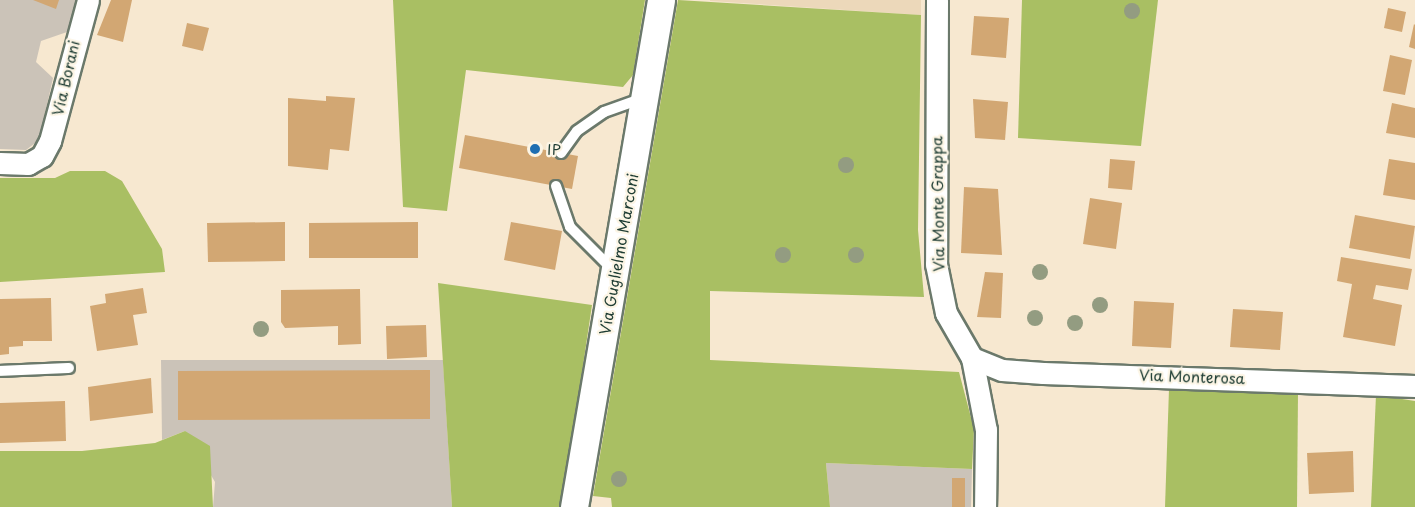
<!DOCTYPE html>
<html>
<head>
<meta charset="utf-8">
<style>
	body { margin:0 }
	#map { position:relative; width:1415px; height:507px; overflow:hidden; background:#f7e8d0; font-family:"Playpen Sans",sans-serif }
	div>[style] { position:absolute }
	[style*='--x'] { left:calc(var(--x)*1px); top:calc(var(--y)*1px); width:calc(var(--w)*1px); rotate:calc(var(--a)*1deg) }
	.built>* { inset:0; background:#ecd8ba }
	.industrial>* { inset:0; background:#cbc3b8 }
	.green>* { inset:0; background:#a9bf63 }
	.building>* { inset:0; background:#d2a773 }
	.roads { filter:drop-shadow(2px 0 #6b796b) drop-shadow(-2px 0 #6b796b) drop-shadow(0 2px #6b796b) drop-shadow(0 -2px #6b796b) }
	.service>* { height:10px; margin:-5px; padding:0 5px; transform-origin:5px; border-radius:5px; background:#fff }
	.minor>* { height:21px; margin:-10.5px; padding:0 10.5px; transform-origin:10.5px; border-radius:10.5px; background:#fff }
	.tertiary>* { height:27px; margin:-13.5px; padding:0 13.5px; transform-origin:13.5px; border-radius:13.5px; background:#fff }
	.trees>* { width:16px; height:16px; margin:-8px; border-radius:50%; background:#939c81 }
	.dots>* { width:16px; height:16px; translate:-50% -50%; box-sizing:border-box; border:3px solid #fcf5e5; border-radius:50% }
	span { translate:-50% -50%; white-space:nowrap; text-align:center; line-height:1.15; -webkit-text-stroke:4.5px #fcf5e5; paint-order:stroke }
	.street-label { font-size:15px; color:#1f3d34 }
	.poi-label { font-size:15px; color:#1f3d34 }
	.left { translate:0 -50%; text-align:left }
</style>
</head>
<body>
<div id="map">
	<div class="built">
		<i style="clip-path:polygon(921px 0,921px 15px,710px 1px,710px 0)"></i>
	</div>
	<div class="industrial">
		<i style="clip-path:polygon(0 0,78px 0,67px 32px,41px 41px,36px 62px,53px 78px,39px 140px,26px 150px,0 149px)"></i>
		<i style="clip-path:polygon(161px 360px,443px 360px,452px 507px,213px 507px,215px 482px,185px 431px,162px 440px)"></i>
		<i style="clip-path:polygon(826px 463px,972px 469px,971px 507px,830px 507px)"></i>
	</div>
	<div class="green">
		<i style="clip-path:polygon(393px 0,645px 0,633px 75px,623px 87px,466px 70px,447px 211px,403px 207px)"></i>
		<i style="clip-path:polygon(678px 0,921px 15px,918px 230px,924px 297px,710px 291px,710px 360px,959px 372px,974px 429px,972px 469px,826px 463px,830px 507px,612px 507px,611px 498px,593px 496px)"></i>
		<i style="clip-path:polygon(1022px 0,1158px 0,1141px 146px,1018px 138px)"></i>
		<i style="clip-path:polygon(70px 171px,105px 171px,122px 181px,162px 249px,165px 272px,0 282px,0 178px,55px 178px)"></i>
		<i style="clip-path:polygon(438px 283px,592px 305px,562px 507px,452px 507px)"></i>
		<i style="clip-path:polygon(1169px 389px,1298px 393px,1297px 507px,1165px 507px)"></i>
		<i style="clip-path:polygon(1376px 395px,1415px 401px,1415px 507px,1371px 507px)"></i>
		<i style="clip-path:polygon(185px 431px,210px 446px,213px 507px,0 507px,0 451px,82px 451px,155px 443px)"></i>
	</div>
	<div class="building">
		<i style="clip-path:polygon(33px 0,59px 0,56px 9px)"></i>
		<i style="clip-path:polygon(111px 0,132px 0,123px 42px,97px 35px)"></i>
		<i style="clip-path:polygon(1388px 8px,1406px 12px,1402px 32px,1384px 28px)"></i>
		<i style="clip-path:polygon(974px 16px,1009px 18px,1006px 58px,971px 55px)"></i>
		<i style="clip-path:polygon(187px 23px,209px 28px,203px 51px,182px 46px)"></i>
		<i style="clip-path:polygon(1414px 24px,1415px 25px,1415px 49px,1409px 47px)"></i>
		<i style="clip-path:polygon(1390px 55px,1412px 60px,1405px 95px,1383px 91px)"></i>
		<i style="clip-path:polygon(326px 96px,355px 98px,349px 151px,330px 149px,328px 170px,288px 166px,288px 98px,326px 101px)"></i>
		<i style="clip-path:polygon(973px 99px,1008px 102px,1005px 140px,975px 138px)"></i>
		<i style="clip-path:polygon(1392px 103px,1415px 108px,1415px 138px,1386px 133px)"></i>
		<i style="clip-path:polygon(465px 135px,578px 156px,572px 189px,459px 168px)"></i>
		<i style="clip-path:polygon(1110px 159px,1135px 161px,1132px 190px,1108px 188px)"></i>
		<i style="clip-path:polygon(1389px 159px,1415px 163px,1415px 200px,1383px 195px)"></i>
		<i style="clip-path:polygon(964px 187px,998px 189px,1002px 255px,961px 253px)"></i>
		<i style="clip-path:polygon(1090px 198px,1122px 203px,1116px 249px,1083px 244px)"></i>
		<i style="clip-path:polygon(1355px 215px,1415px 226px,1410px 259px,1349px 248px)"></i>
		<i style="clip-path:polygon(285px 222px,285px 261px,208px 262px,207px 223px)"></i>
		<i style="clip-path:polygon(418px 222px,418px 258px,309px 258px,309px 223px)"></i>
		<i style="clip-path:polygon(511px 222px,562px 231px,555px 270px,504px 260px)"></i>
		<i style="clip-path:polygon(1341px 257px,1412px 269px,1408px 290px,1376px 285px,1373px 299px,1402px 305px,1395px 346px,1343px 337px,1352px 284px,1337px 281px)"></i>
		<i style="clip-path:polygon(985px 272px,1003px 273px,1001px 318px,977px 317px)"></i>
		<i style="clip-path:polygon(143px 288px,147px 313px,133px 315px,138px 345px,97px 351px,90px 306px,106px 303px,105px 294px)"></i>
		<i style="clip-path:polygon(360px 289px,361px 344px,338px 345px,338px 326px,285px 328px,281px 322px,281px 290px)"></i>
		<i style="clip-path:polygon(51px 298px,52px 341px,23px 341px,23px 346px,9px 347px,9px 354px,0 355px,0 299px)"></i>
		<i style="clip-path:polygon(1134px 301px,1174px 303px,1171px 348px,1132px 346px)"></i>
		<i style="clip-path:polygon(1233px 309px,1283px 312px,1280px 350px,1230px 347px)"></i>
		<i style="clip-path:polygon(426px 325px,427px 357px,387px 359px,386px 326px)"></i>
		<i style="clip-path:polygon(430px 370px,430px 419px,178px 420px,178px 371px)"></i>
		<i style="clip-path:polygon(151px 378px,153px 413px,90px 421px,88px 387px)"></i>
		<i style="clip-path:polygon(65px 401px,66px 441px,0 443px,0 403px)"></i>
		<i style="clip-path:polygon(1353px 451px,1354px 492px,1309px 494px,1307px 453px)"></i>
		<i style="clip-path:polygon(952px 478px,965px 478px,965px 507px,952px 507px)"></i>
	</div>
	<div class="roads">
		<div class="service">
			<i style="--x:561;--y:153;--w:27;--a:-54"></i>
			<i style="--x:577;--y:131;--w:33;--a:-35"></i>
			<i style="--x:604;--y:112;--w:41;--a:-19.7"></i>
			<i style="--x:556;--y:186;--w:43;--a:71.1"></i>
			<i style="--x:570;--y:227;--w:59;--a:45"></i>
			<i style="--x:0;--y:371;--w:69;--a:-2.5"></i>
		</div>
		<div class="minor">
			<i style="--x:937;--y:0;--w:264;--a:90.2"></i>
			<i style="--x:936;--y:264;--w:50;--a:78.5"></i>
			<i style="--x:946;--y:313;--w:52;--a:60"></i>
			<i style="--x:972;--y:358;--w:73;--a:79"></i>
			<i style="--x:986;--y:430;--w:77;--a:90.7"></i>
			<i style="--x:0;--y:163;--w:28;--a:2"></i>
			<i style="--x:28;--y:164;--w:16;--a:-30"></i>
			<i style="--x:42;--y:156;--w:17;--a:-62"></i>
			<i style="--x:50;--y:141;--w:146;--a:-74.9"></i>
			<i style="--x:972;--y:358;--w:32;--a:22"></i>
			<i style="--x:1002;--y:370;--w:41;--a:4.2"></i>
			<i style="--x:1043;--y:373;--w:372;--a:2"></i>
		</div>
		<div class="tertiary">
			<i style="--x:574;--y:507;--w:514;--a:-80.26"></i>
		</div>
	</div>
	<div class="trees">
		<i style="left:1132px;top:11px"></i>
		<i style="left:846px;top:165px"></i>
		<i style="left:783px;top:255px"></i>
		<i style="left:856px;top:255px"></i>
		<i style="left:1040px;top:272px"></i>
		<i style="left:1100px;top:305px"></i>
		<i style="left:1035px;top:318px"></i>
		<i style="left:1075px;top:323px"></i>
		<i style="left:261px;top:329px"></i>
		<i style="left:619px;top:479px"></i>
	</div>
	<div class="dots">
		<i style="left:535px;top:149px;background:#1f6fb2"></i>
	</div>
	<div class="street-label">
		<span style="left:65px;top:78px;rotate:-77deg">Via Borani</span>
		<span style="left:937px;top:204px;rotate:-91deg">Via Monte Grappa</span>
		<span style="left:618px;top:254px;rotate:-80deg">Via Guglielmo Marconi</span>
		<span style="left:1192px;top:376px;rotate:2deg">Via Monterosa</span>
	</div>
	<div class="poi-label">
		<span class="left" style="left:547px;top:149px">IP</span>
	</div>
</div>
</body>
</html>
